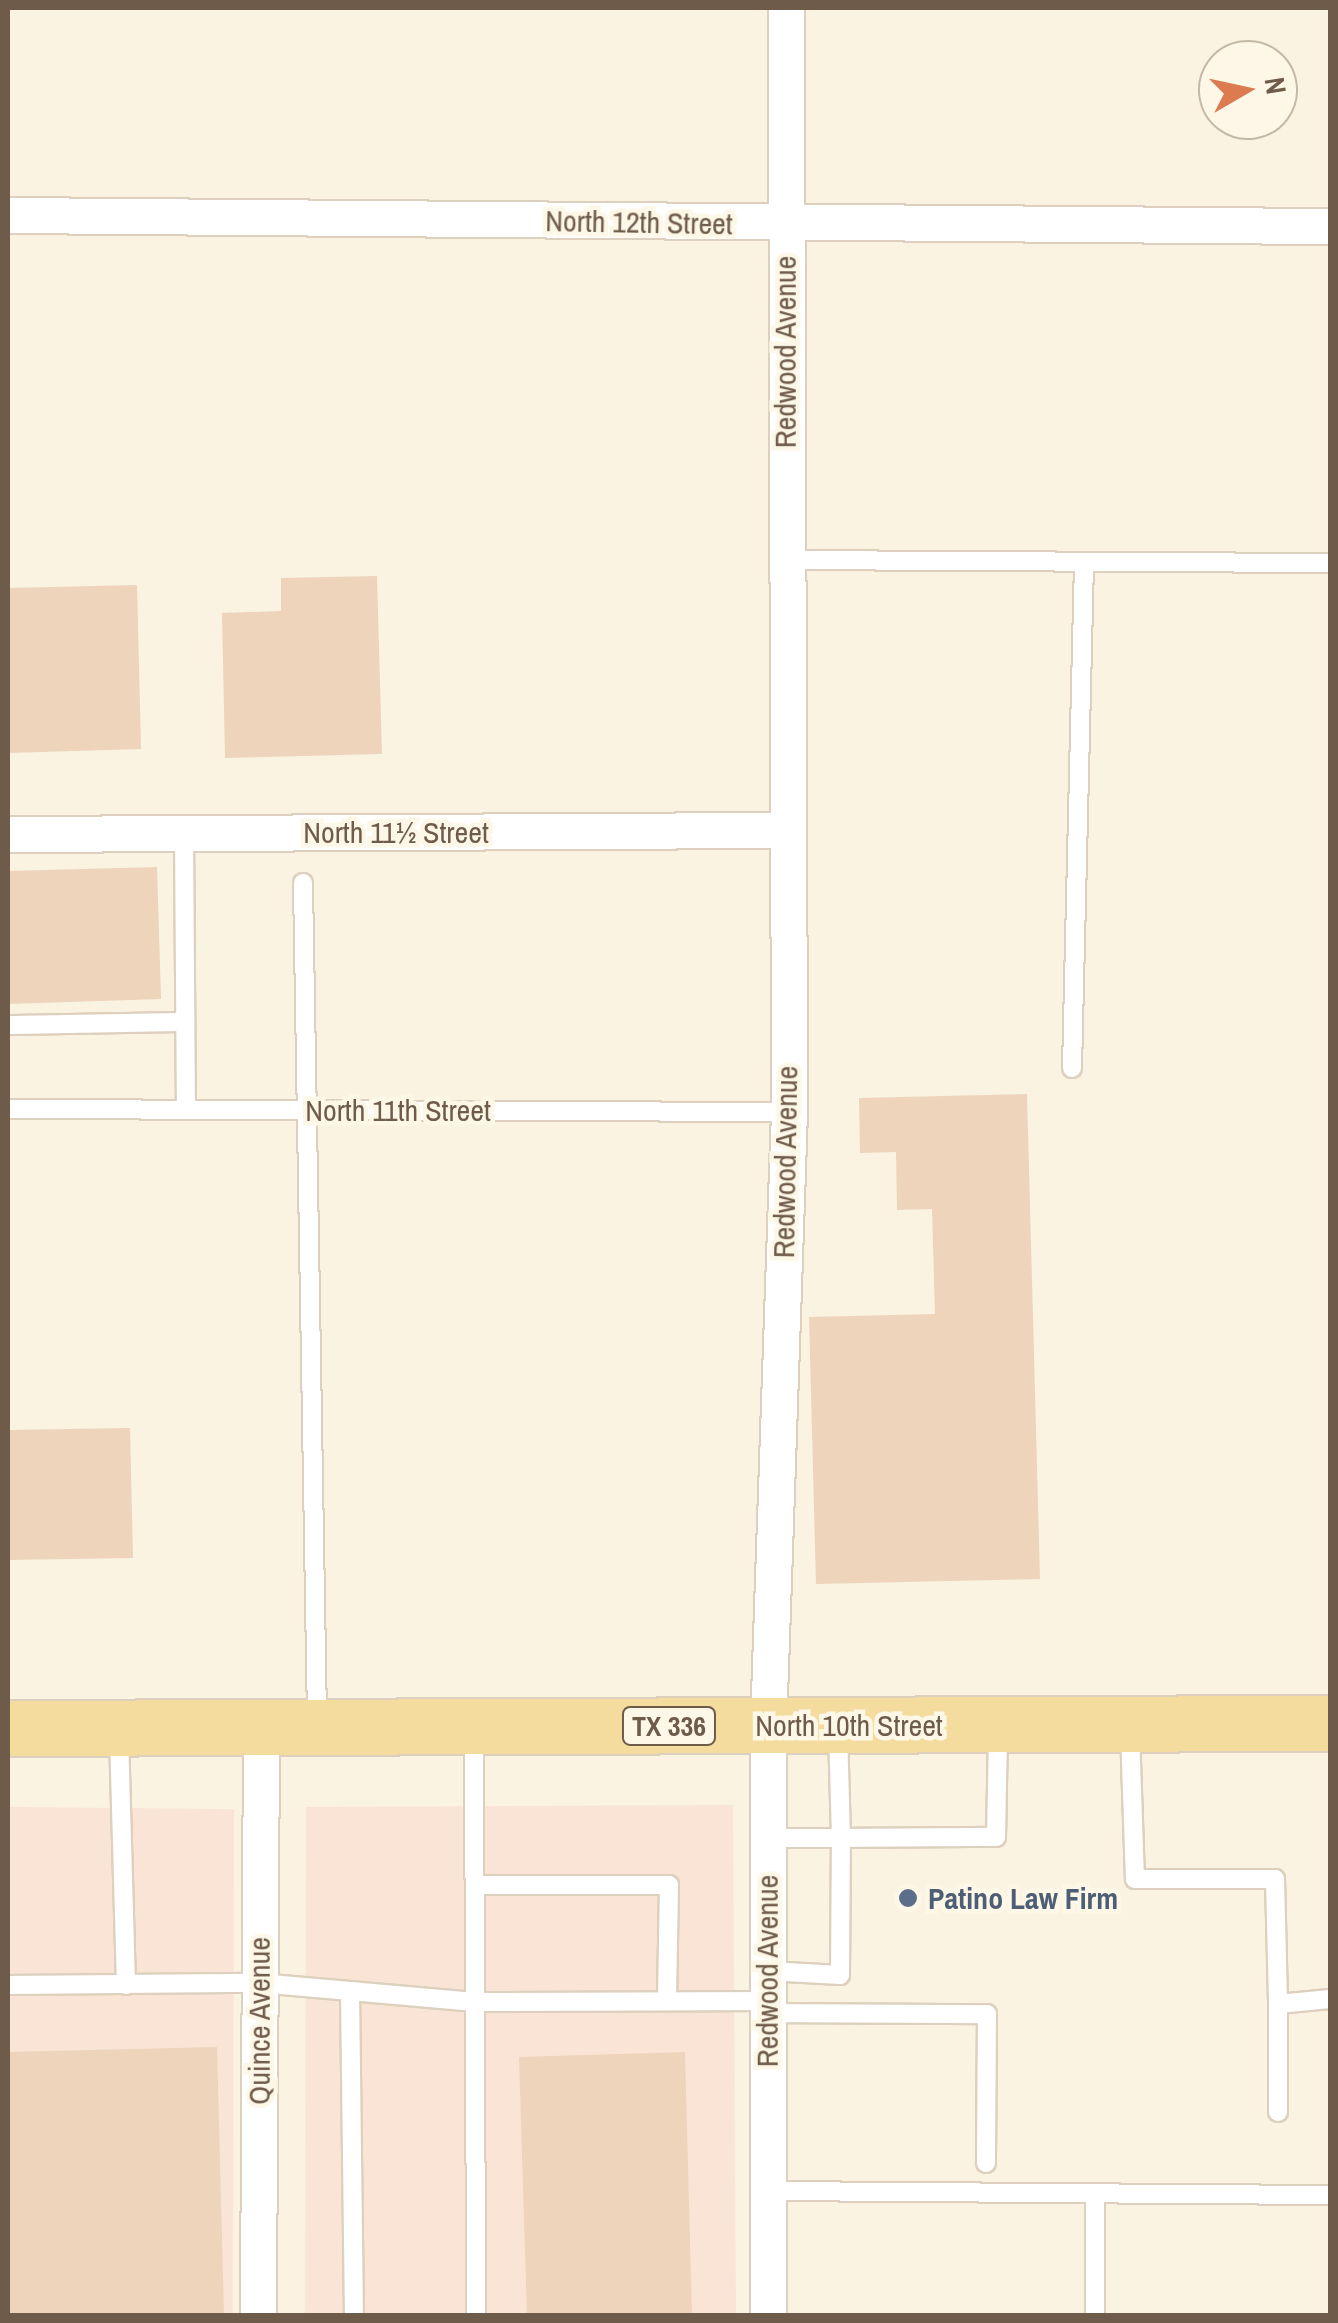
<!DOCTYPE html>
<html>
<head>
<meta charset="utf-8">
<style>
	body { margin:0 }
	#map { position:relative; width:1338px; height:2323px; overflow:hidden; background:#faf3e1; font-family:"Archivo Narrow",sans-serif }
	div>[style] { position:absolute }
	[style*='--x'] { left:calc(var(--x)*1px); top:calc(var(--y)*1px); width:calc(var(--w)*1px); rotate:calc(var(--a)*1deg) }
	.commercial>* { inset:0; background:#fae4d6 }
	.building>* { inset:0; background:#edd4bb }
	.roads { filter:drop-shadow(2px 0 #ddd0be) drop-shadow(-2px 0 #ddd0be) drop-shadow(0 2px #ddd0be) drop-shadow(0 -2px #ddd0be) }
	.lane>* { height:18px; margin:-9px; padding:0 9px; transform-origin:9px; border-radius:9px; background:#fff }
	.street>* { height:35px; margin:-17.5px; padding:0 17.5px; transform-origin:17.5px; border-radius:17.5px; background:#fff }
	.primary>* { height:55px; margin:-27.5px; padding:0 27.5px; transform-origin:27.5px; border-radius:27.5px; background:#f4dc9e }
	.dots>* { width:28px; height:28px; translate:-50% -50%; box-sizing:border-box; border:5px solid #fdf7e7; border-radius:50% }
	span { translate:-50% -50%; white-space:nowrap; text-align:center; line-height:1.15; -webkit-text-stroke:9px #fdf7e7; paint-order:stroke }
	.shield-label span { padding:2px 8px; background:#fdf7e7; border:2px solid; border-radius:8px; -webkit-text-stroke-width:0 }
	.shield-label { font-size:28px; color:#6f5b4a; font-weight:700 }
	.street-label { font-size:30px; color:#6f5b4a }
	.service-label { font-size:30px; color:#4e5e75; font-weight:700 }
	.left { translate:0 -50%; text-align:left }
	.frame { position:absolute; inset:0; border:10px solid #6f5b4a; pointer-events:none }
	.north { position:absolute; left:1198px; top:40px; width:100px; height:100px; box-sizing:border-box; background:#fdf7e7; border:2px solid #c4b9a8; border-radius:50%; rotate:81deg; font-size:28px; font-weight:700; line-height:40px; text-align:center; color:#6f5b4a }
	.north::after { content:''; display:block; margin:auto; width:35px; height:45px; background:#dc7b4f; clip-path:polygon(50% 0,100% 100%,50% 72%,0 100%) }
</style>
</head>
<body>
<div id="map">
	<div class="commercial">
		<i style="clip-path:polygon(733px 1805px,736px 2315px,305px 2316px,306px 1807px)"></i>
		<i style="clip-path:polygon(8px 1807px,234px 1809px,233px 2315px,8px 2316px)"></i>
	</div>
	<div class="building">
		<i style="clip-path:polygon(377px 576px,382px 754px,225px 758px,222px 613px,281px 611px,281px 578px)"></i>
		<i style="clip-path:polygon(137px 585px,141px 749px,8px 753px,8px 588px)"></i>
		<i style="clip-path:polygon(157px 867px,161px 999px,8px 1004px,8px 871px)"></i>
		<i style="clip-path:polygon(1027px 1094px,1040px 1579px,816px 1584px,809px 1317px,935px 1314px,932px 1209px,897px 1210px,896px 1152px,860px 1153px,859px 1098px)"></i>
		<i style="clip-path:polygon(130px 1428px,133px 1558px,8px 1560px,8px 1430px)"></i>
		<i style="clip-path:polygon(217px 2047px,224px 2316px,8px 2316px,8px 2052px)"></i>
		<i style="clip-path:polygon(685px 2052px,692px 2316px,527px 2316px,519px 2057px)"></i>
	</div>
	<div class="roads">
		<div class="lane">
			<i style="--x:785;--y:560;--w:545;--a:0.32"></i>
			<i style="--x:184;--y:833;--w:277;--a:89.6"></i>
			<i style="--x:303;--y:883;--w:839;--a:89.04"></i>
			<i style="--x:8;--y:1025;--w:177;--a:-1"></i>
			<i style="--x:1072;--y:1068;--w:506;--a:-88.64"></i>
			<i style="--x:8;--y:1109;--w:781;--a:0.22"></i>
			<i style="--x:1130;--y:1730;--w:149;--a:88.1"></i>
			<i style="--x:1135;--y:1879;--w:140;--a:0"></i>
			<i style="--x:1275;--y:1879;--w:125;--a:88.6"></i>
			<i style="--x:1278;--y:2004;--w:52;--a:-5.5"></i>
			<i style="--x:474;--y:1731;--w:585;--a:89.8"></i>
			<i style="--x:119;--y:1735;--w:250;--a:88.4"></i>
			<i style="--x:767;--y:1838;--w:74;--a:0"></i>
			<i style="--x:841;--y:1838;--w:110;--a:-91.6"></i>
			<i style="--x:475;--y:1885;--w:194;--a:0"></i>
			<i style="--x:669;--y:1885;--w:116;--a:91"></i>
			<i style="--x:768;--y:1971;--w:72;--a:3.2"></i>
			<i style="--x:840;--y:1975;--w:137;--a:-89.6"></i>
			<i style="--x:841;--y:1838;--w:155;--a:-0.4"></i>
			<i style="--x:996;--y:1837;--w:106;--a:-88.9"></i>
			<i style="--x:8;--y:1985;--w:251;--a:-0.5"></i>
			<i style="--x:259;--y:1983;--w:217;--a:5"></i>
			<i style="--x:475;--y:2002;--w:292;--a:-0.2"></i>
			<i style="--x:350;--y:1991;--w:325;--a:89.3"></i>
			<i style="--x:1278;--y:2004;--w:108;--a:90"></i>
			<i style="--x:768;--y:2013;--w:219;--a:0.3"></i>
			<i style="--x:987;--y:2014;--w:149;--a:90.4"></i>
			<i style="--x:768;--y:2191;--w:562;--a:0.41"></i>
			<i style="--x:1095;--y:2193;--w:123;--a:90"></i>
		</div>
		<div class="street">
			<i style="--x:8;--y:215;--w:1322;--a:0.48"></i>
			<i style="--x:8;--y:834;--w:776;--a:-0.3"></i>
			<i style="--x:258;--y:2316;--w:589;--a:-89.71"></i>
			<i style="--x:768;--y:2316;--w:591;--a:-90"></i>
			<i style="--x:768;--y:1725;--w:613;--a:-88.04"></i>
			<i style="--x:789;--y:1112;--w:1104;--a:-90.16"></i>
		</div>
		<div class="primary">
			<i style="--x:8;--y:1728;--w:1322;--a:-0.22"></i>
		</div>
	</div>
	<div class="dots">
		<i style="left:908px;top:1898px;background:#5c6f8a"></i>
	</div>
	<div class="shield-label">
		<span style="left:669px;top:1726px">TX 336</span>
	</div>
	<div class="street-label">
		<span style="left:639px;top:222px;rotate:1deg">North 12th Street</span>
		<span style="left:785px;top:352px;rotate:-90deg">Redwood Avenue</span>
		<span style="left:396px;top:832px">North 11½ Street</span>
		<span style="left:398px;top:1110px">North 11th Street</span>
		<span style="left:785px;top:1162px;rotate:-89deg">Redwood Avenue</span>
		<span style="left:849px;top:1725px">North 10th Street</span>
		<span style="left:767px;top:1971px;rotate:-90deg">Redwood Avenue</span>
		<span style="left:259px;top:2021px;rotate:-90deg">Quince Avenue</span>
	</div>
	<div class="service-label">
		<span class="left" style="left:928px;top:1898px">Patino Law Firm</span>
	</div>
	<div class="frame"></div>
	<div class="north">N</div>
</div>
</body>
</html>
